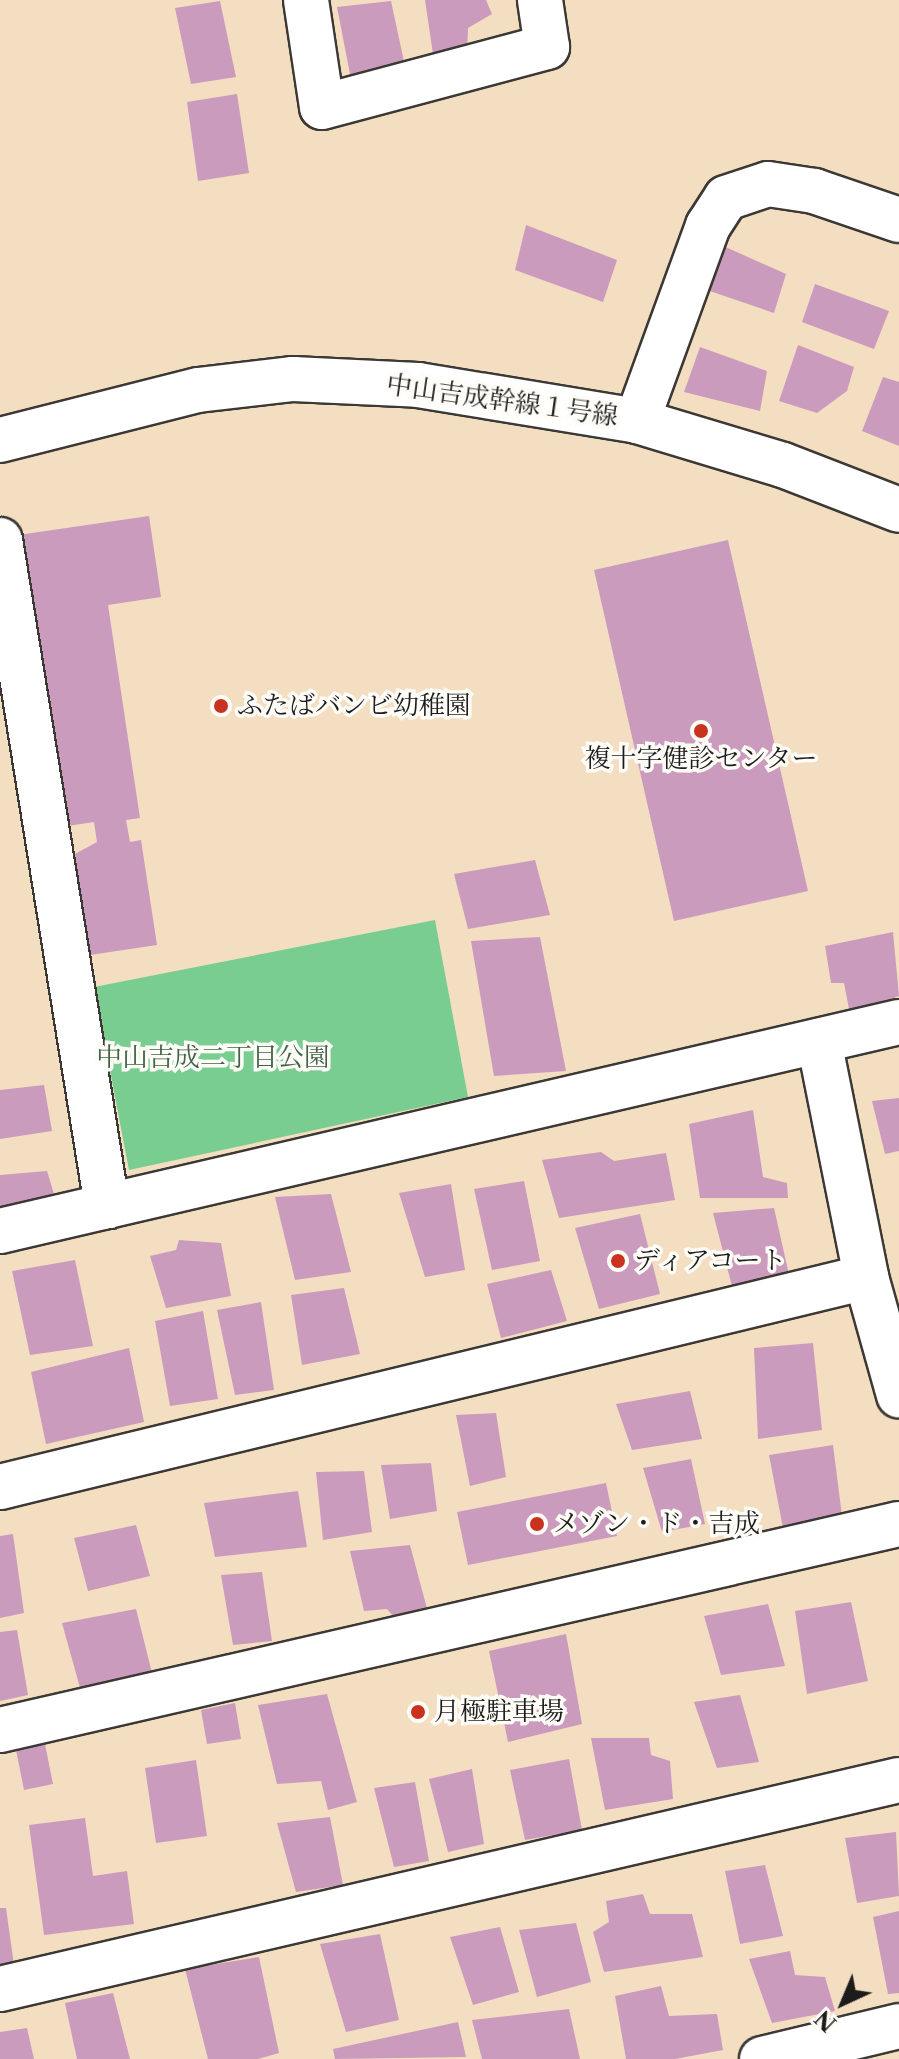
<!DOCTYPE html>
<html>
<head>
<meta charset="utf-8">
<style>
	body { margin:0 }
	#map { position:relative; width:899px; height:2059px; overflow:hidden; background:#f3dec1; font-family:"Libre Caslon Text","Noto Serif JP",serif }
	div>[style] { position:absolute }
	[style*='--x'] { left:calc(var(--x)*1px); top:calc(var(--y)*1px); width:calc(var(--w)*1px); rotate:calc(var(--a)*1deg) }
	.green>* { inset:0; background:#79cd90 }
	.building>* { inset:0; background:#cb9bbd }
	.roads { filter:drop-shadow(2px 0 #3c3935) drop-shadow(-2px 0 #3c3935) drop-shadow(0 2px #3c3935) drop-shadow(0 -2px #3c3935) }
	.minor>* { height:44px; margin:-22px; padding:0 22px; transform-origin:22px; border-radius:22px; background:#fff }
	.tertiary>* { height:44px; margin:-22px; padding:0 22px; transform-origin:22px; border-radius:22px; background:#fff }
	.dots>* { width:22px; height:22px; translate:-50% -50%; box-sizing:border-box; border:4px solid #fdfcf7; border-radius:50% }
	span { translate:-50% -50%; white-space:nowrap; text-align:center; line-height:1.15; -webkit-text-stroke:7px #fdfcf7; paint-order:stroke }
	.street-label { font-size:26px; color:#1c1c1c }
	.poi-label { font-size:26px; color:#1c1c1c }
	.left { translate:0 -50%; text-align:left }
	.park-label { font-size:26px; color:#41634a }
	.north { position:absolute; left:803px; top:1963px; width:80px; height:80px; -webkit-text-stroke:6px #fdfcf7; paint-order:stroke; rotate:224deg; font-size:22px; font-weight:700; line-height:32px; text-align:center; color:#1c1c1c }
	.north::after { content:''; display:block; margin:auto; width:28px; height:36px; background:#1c1c1c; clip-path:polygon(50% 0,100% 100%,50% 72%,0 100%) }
</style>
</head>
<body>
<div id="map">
	<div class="green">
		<i style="clip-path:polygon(435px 920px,468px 1097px,129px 1170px,94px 987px)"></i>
	</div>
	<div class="building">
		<i style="clip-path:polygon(425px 0,486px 0,492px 14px,468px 28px,467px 53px,434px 61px)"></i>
		<i style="clip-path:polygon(220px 1px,236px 77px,191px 84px,175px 8px)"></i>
		<i style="clip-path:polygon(391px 1px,406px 71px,351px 79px,337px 7px)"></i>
		<i style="clip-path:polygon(237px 94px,249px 173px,198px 181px,187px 102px)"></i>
		<i style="clip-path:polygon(526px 225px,617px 260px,603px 302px,515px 270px)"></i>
		<i style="clip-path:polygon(721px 245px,786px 274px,774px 313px,704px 289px)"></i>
		<i style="clip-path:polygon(815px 284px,889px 311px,874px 349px,802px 322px)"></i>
		<i style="clip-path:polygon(798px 345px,854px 367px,847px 391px,817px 413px,779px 401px)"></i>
		<i style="clip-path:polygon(700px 347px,767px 371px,760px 411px,684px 392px)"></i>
		<i style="clip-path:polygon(883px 377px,899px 382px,899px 446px,862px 431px)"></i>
		<i style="clip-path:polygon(149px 516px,161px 597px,108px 605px,140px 818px,126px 820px,130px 842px,141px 840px,157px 945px,90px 955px,75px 854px,97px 842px,94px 822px,54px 828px,11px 536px)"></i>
		<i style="clip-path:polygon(728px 540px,808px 891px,674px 921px,594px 570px)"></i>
		<i style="clip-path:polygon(535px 860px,550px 915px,468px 929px,454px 874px)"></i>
		<i style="clip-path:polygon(893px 932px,899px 996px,850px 1014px,844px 983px,831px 983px,825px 946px)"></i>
		<i style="clip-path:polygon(540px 937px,566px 1071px,494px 1076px,471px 941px)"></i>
		<i style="clip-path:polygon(44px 1085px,52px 1131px,0 1139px,0 1090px)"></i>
		<i style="clip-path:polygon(899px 1098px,899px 1151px,885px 1154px,872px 1101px)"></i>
		<i style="clip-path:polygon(753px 1110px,763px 1177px,787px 1183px,788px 1198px,700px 1198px,689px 1124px)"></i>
		<i style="clip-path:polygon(601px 1152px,614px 1161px,666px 1153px,675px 1200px,559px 1218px,542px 1160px)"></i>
		<i style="clip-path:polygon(47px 1171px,57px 1204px,0 1215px,0 1175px)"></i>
		<i style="clip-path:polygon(524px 1181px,540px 1261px,492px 1270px,474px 1189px)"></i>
		<i style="clip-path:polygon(451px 1184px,465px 1270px,425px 1277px,399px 1193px)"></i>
		<i style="clip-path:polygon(331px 1194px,351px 1272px,295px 1280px,275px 1197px)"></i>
		<i style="clip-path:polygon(774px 1208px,790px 1279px,733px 1290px,713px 1213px)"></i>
		<i style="clip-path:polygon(640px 1214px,660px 1294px,599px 1309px,575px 1228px)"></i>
		<i style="clip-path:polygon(179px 1240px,221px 1243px,231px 1296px,166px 1308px,150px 1256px,176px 1250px)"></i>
		<i style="clip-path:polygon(75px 1260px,93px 1346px,30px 1355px,12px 1271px)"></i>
		<i style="clip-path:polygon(551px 1270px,567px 1321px,501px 1338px,487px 1284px)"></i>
		<i style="clip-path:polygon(344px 1288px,360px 1354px,302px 1365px,291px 1295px)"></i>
		<i style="clip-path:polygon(261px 1302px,274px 1390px,235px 1395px,217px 1310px)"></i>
		<i style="clip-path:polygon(203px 1311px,218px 1399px,170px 1406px,155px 1321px)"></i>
		<i style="clip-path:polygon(813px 1343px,822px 1430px,758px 1439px,754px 1348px)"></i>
		<i style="clip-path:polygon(129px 1348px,144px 1422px,46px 1444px,31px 1372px)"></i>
		<i style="clip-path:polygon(690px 1391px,702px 1439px,632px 1450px,616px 1404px)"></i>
		<i style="clip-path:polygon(496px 1413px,506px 1477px,470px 1486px,456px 1415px)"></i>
		<i style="clip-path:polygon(833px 1445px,842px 1516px,783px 1528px,769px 1455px)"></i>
		<i style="clip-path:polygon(691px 1459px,705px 1524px,662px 1532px,643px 1468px)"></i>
		<i style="clip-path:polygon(431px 1463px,437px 1511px,390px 1519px,381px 1465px)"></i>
		<i style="clip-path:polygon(364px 1471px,372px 1532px,323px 1540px,316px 1472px)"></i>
		<i style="clip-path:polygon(606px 1483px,617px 1536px,468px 1565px,457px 1512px)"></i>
		<i style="clip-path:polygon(298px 1491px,307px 1547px,215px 1557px,204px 1503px)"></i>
		<i style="clip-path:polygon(136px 1525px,150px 1576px,88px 1591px,74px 1538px)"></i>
		<i style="clip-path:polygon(13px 1534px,24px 1613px,0 1618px,0 1536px)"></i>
		<i style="clip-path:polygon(410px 1545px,429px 1616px,400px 1624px,387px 1609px,364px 1611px,350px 1551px)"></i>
		<i style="clip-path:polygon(262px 1572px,272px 1641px,233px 1645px,221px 1575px)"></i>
		<i style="clip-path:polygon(851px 1602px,868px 1681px,807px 1694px,795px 1611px)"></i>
		<i style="clip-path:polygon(768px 1604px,785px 1666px,721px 1675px,704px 1616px)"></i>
		<i style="clip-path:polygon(136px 1609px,154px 1681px,82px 1695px,62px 1623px)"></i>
		<i style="clip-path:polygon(17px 1630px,28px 1695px,0 1701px,0 1632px)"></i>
		<i style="clip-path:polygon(566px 1634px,582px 1724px,508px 1742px,489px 1651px)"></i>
		<i style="clip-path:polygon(327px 1694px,357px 1802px,328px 1810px,321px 1781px,277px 1784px,258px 1705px)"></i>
		<i style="clip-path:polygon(740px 1695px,759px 1762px,717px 1768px,694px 1702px)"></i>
		<i style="clip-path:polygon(235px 1703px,241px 1739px,207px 1744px,201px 1710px)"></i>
		<i style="clip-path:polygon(591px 1738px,649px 1738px,651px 1755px,670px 1761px,673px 1799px,605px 1810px)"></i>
		<i style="clip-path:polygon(45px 1744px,53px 1784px,24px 1790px,16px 1750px)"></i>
		<i style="clip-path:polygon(569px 1759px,582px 1830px,525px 1840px,510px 1770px)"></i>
		<i style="clip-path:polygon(196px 1760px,207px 1836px,156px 1843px,145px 1768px)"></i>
		<i style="clip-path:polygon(472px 1769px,484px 1844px,448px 1852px,429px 1779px)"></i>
		<i style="clip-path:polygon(415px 1782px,429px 1861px,394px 1867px,374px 1788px)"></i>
		<i style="clip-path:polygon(330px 1817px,343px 1885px,296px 1892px,277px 1823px)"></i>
		<i style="clip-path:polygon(85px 1818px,93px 1876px,127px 1871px,134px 1924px,44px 1935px,29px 1825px)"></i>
		<i style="clip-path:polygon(896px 1832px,899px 1896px,857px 1903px,845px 1838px)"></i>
		<i style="clip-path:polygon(765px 1865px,783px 1936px,740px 1944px,725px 1871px)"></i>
		<i style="clip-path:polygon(643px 1894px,650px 1914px,692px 1914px,703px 1957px,604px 1972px,593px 1932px,609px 1922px,606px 1901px)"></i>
		<i style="clip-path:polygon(0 1908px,6px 1908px,15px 1972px,0 1974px)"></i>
		<i style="clip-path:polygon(899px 1911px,899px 1993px,888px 1994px,873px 1917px)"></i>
		<i style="clip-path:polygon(576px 1923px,591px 1982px,537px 1997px,519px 1930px)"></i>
		<i style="clip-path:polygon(500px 1927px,519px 1992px,473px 2005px,450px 1937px)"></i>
		<i style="clip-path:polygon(380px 1934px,399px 2020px,346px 2032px,320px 1944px)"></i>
		<i style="clip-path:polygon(790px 1951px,795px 1975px,825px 1977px,835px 2011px,772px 2023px,749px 1959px)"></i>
		<i style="clip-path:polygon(259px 1957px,279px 2053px,258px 2059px,208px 2059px,185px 1969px)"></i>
		<i style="clip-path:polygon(661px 1986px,669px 2016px,717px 2014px,723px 2050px,675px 2059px,626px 2059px,615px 1996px)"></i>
		<i style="clip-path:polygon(113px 1993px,130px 2059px,77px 2059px,65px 2003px)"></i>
		<i style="clip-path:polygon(569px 2009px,580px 2059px,482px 2059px,472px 2020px)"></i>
		<i style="clip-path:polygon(458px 2022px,466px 2057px,335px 2059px,333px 2049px)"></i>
		<i style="clip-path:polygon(27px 2028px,34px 2059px,0 2059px,0 2032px)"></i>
	</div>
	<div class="roads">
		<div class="minor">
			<i style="--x:306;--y:0;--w:108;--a:81.5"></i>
			<i style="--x:322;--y:107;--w:233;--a:-14.9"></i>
			<i style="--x:547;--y:47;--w:48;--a:-98.5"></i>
			<i style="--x:637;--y:421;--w:208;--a:-70"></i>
			<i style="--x:708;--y:226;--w:33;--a:-57"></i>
			<i style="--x:726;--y:198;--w:44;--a:-18.4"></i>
			<i style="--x:768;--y:184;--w:47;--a:8.7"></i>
			<i style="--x:814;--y:191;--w:90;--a:18.8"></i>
			<i style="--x:0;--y:540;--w:675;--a:80.87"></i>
			<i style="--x:819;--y:1041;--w:241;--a:78.7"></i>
			<i style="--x:866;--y:1277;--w:123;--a:74.4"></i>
			<i style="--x:0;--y:1231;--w:923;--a:-13.09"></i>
			<i style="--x:0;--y:1487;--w:891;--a:-13.63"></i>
			<i style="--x:0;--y:1730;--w:922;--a:-12.91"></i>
			<i style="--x:0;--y:1989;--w:923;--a:-13.09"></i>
			<i style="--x:762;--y:2059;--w:141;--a:-13.5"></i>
		</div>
		<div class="tertiary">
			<i style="--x:0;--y:440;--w:204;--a:-14.2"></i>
			<i style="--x:198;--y:390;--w:96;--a:-6.6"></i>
			<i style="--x:293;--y:379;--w:125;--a:2.7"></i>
			<i style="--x:418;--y:385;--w:222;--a:9.3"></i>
			<i style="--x:637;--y:421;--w:152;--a:16.8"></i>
			<i style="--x:783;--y:465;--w:124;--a:21.2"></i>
		</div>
	</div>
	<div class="dots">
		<i style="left:221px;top:706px;background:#c8321e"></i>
		<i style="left:701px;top:731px;background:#c8321e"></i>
		<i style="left:618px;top:1261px;background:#c8321e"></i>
		<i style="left:537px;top:1524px;background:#c8321e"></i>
		<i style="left:418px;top:1712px;background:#c8321e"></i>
	</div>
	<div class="street-label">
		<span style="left:502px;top:401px;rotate:8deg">中山吉成幹線１号線</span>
	</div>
	<div class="poi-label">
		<span class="left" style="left:237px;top:706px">ふたばバンビ幼稚園</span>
		<span style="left:701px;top:759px">複十字健診センター</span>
		<span class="left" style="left:634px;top:1261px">ディアコート</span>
		<span class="left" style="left:553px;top:1524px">メゾン・ド・吉成</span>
		<span class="left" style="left:434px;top:1712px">月極駐車場</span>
	</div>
	<div class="park-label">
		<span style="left:213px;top:1058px">中山吉成二丁目公園</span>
	</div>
	<div class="north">N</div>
</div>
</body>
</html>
